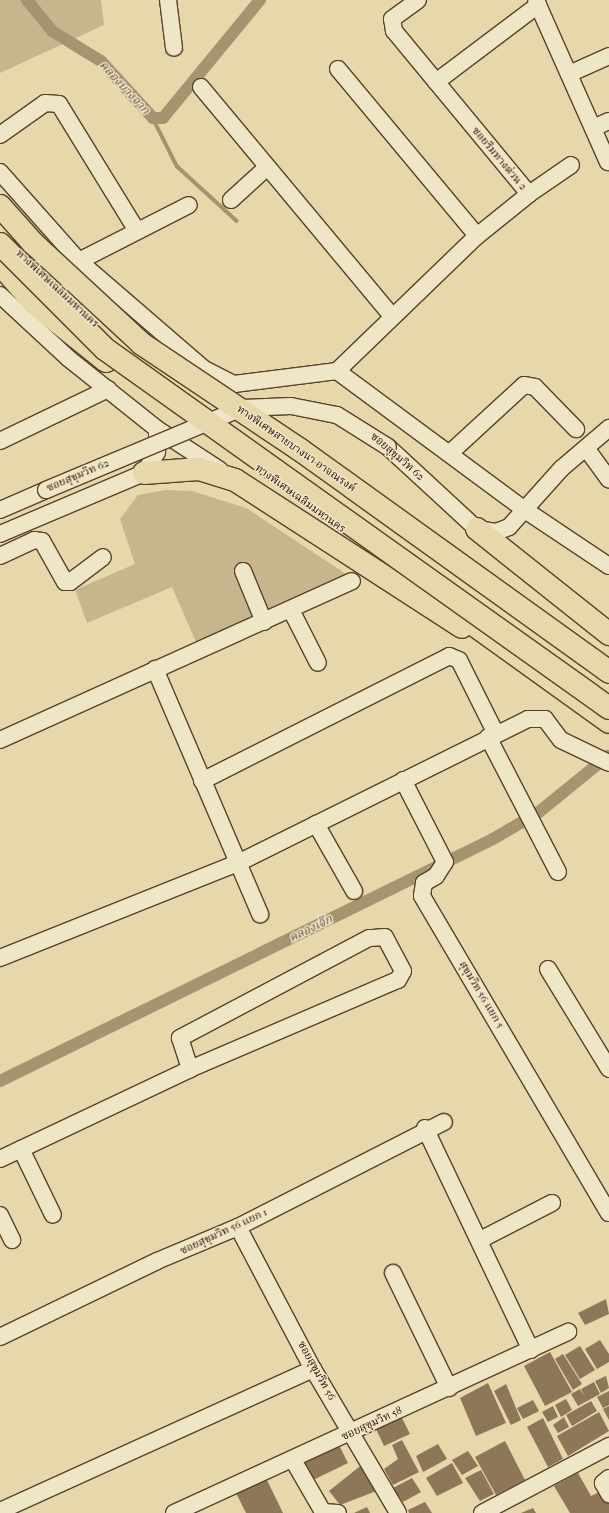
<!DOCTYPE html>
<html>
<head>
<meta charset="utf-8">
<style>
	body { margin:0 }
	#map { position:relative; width:609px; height:1513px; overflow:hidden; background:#e6d8aa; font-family:"IM FELL French Canon","Noto Serif Thai",serif }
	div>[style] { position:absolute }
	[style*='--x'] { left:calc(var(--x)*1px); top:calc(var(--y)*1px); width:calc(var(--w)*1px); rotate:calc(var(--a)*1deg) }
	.green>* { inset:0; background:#c7b68d }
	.stream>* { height:3.5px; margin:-1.75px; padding:0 1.75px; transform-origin:1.75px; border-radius:1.75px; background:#a79370 }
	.canal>* { height:12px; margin:-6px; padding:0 6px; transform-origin:6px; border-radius:6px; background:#a79370 }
	.building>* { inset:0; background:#8d7758 }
	.roads { filter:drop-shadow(1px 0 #5b402a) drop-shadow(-1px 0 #5b402a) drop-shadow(0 1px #5b402a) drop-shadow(0 -1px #5b402a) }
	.minor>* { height:16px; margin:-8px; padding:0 8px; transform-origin:8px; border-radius:8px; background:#efe6c8 }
	.highway>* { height:22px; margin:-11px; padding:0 11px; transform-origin:11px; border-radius:11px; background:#e6d8aa }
	.bridges { filter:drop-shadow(1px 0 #5b402a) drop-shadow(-1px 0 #5b402a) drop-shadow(0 1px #5b402a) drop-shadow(0 -1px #5b402a) }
	.minor-bridge>* { height:16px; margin:-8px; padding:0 8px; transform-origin:8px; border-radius:8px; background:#efe6c8 }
	.highway-bridge>* { height:22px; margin:-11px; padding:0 11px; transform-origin:11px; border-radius:11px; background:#e6d8aa }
	span { translate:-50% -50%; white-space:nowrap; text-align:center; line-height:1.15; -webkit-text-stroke:3px #efe6c8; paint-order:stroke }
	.street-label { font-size:11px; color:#2d0e00 }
	.water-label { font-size:12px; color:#644a32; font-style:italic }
</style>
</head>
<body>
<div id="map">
	<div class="green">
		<i style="clip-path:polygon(0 0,101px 0,104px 25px,0 73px)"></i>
		<i style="clip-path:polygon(165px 490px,192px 491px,246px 508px,346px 574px,196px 642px,172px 587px,87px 623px,75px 590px,135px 564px,120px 519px,138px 495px)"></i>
	</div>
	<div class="stream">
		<i style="--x:153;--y:118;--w:54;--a:63.4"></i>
		<i style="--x:177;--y:166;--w:81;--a:42.5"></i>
	</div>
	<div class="canal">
		<i style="--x:27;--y:0;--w:40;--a:51"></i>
		<i style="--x:52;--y:31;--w:57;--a:31.5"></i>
		<i style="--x:101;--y:61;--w:77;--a:47.6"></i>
		<i style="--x:153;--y:118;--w:10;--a:0"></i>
		<i style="--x:163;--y:118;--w:153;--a:-50.6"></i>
		<i style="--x:0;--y:1081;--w:549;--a:-26.15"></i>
		<i style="--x:493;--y:839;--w:53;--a:-30.4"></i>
		<i style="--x:539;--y:812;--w:89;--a:-39.1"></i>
	</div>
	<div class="building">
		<i style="clip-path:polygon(606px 1299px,609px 1314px,585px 1325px,578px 1313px)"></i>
		<i style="clip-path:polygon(600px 1340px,609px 1354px,609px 1362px,597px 1369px,585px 1349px)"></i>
		<i style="clip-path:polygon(580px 1346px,595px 1370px,580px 1379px,565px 1355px)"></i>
		<i style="clip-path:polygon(550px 1352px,572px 1392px,545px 1406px,524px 1366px)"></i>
		<i style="clip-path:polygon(563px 1354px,582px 1384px,573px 1390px,555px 1359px)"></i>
		<i style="clip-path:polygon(606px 1376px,609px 1388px,601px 1393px,595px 1381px)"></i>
		<i style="clip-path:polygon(594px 1382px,600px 1394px,578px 1406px,571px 1394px,580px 1389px,585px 1397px,581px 1389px)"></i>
		<i style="clip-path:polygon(488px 1383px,506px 1423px,476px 1436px,460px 1398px)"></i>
		<i style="clip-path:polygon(506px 1384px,521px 1420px,511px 1425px,494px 1391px)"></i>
		<i style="clip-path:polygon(609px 1391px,609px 1405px,603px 1408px,597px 1397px)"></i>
		<i style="clip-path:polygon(566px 1399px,572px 1410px,561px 1417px,555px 1405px)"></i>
		<i style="clip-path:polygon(533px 1400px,539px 1411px,523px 1419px,517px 1408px)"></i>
		<i style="clip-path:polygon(591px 1401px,597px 1411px,572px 1426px,566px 1415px)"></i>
		<i style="clip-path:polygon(553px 1406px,558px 1417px,548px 1422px,542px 1412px)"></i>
		<i style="clip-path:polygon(609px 1406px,609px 1420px,603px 1409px)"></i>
		<i style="clip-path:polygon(599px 1412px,609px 1431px,568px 1456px,557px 1436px)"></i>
		<i style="clip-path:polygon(564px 1417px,569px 1427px,558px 1433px,553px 1425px)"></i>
		<i style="clip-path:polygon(402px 1418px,410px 1434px,384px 1446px,376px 1429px)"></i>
		<i style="clip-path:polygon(543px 1418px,563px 1459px,548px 1467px,527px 1427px)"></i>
		<i style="clip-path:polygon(402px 1440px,419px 1472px,393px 1485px,384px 1469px,398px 1459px,392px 1445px)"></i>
		<i style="clip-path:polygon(337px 1441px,348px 1463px,309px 1482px,293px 1460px)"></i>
		<i style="clip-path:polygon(505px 1441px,525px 1480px,496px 1495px,475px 1457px)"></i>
		<i style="clip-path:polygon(438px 1444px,447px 1459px,423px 1472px,416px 1456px)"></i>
		<i style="clip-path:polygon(468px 1451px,478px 1466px,462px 1475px,452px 1460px)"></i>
		<i style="clip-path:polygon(364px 1463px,379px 1490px,340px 1505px,329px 1491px)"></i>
		<i style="clip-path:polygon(452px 1463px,463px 1483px,437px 1496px,426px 1478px)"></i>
		<i style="clip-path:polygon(481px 1470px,494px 1494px,480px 1501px,465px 1478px)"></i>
		<i style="clip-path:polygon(578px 1473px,591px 1496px,603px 1490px,609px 1499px,609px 1513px,570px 1513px,554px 1486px)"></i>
		<i style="clip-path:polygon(266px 1478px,283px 1513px,246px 1513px,236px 1493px)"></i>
		<i style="clip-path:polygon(412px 1478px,421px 1492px,403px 1502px,393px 1488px)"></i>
		<i style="clip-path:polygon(425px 1502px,432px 1513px,409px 1513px,408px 1510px)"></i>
		<i style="clip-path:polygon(367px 1507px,370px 1513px,354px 1513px)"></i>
		<i style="clip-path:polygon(533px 1508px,536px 1513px,521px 1513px)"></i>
	</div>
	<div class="roads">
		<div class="minor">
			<i style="--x:168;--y:0;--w:48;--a:82.9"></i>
			<i style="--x:538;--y:5;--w:172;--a:66"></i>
			<i style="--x:338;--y:69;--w:217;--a:50.2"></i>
			<i style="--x:569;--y:74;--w:44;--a:-24.2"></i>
			<i style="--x:436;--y:82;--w:128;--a:-37"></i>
			<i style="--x:538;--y:5;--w:5;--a:-112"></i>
			<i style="--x:201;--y:87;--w:298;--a:50.2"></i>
			<i style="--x:593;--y:128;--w:17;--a:-24"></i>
			<i style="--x:0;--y:135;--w:55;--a:-35.4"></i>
			<i style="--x:45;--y:103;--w:14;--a:4"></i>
			<i style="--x:59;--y:104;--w:147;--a:58.4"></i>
			<i style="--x:0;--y:172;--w:119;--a:48.4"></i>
			<i style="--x:79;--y:261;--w:165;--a:40.8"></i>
			<i style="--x:204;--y:369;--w:34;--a:27"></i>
			<i style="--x:234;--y:384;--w:104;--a:-7.2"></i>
			<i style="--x:337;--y:371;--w:234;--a:36.5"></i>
			<i style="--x:525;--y:510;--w:101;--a:33.7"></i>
			<i style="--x:529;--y:194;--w:51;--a:-34.6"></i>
			<i style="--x:231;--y:200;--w:47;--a:-42.4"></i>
			<i style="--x:79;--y:261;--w:123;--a:-27"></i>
			<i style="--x:0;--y:295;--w:93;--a:42.8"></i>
			<i style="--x:68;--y:358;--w:114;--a:38.6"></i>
			<i style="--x:157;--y:429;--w:75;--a:33.1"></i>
			<i style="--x:337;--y:371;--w:194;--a:-44"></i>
			<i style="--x:477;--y:236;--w:67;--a:-38.9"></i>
			<i style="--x:529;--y:194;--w:212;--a:-129.6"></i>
			<i style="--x:394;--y:31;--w:12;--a:-99"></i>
			<i style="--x:392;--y:19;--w:32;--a:-36"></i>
			<i style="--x:0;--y:441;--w:120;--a:-25.7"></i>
			<i style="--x:388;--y:447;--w:121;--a:42.7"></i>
			<i style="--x:477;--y:529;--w:19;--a:9"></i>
			<i style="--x:496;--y:532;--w:14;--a:-21"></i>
			<i style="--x:509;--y:527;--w:79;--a:-48.1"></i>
			<i style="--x:562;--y:468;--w:62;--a:-40.4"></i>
			<i style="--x:586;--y:448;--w:39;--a:54"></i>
			<i style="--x:450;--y:453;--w:100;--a:-42.6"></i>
			<i style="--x:524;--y:385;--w:11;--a:10"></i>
			<i style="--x:535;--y:387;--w:59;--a:45.7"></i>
			<i style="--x:0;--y:510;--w:50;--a:-23.5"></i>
			<i style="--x:0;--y:534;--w:156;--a:-23"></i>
			<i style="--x:144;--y:473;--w:25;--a:-58"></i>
			<i style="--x:157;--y:452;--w:22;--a:-90"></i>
			<i style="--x:0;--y:556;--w:38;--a:-25"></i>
			<i style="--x:34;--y:540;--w:8;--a:7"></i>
			<i style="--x:42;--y:541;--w:47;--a:60.7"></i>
			<i style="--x:65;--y:582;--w:5;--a:0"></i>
			<i style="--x:70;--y:582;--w:41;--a:-37.1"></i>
			<i style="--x:243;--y:571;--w:55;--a:67.6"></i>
			<i style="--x:291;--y:610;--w:59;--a:63"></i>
			<i style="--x:155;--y:669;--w:267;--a:66.8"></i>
			<i style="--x:488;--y:737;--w:152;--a:62.6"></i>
			<i style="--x:0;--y:740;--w:386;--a:-24.3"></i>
			<i style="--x:403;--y:780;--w:92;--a:62.9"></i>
			<i style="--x:445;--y:862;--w:17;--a:123"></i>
			<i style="--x:436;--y:876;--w:14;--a:150"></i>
			<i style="--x:424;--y:883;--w:13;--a:99"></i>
			<i style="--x:422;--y:896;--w:368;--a:59.5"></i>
			<i style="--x:202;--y:781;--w:277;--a:-26.8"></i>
			<i style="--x:449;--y:656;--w:11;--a:22"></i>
			<i style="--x:459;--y:660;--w:83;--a:63.4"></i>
			<i style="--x:316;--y:824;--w:77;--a:60.4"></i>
			<i style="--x:0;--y:958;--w:256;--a:-21.8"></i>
			<i style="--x:238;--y:863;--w:324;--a:-26.4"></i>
			<i style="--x:528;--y:719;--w:17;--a:0"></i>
			<i style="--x:545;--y:719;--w:26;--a:53"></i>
			<i style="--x:561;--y:740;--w:53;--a:25.6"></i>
			<i style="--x:548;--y:969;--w:117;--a:58.6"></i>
			<i style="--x:425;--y:1128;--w:246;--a:64.5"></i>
			<i style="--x:21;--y:1149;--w:73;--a:64.1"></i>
			<i style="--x:0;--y:1159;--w:210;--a:-25.3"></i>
			<i style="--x:190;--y:1069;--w:226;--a:-23.2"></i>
			<i style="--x:398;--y:980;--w:10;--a:-61"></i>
			<i style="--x:403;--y:971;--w:38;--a:-118"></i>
			<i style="--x:385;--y:937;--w:16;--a:176"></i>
			<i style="--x:369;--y:938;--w:214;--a:152.1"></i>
			<i style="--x:180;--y:1038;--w:33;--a:72"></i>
			<i style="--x:0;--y:1215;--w:28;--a:64"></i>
			<i style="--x:238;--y:1227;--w:161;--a:62.2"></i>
			<i style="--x:313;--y:1369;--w:167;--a:59.4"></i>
			<i style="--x:480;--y:1240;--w:81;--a:-27.2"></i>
			<i style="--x:393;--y:1273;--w:128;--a:64"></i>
			<i style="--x:0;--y:1337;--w:174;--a:-25.8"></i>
			<i style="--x:157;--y:1261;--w:88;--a:-22.8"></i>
			<i style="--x:238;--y:1227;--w:231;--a:-27"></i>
			<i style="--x:293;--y:1460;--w:60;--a:60"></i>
			<i style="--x:323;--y:1512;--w:15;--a:4"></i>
			<i style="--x:609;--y:1478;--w:8;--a:140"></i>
			<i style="--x:603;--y:1483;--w:13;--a:61"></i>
			<i style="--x:0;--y:1511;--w:344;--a:-24.4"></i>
			<i style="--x:174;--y:1513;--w:434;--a:-24.7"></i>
			<i style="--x:482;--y:1513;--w:144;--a:-27.8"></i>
		</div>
		<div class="highway">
			<i style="--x:0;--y:264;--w:53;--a:48.8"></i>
			<i style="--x:35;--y:304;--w:91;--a:38.8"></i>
			<i style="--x:85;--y:315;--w:28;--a:42"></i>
			<i style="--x:106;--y:334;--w:613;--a:34.83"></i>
			<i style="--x:144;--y:473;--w:55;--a:-4.2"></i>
			<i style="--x:199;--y:469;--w:38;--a:17"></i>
			<i style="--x:235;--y:480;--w:270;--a:32.9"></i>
			<i style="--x:477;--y:529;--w:169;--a:38.5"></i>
			<i style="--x:452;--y:609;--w:193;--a:35.7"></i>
		</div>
	</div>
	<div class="bridges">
		<div class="minor-bridge">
			<i style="--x:46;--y:490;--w:212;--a:-22.7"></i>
			<i style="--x:242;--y:408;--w:49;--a:-2.3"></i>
			<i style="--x:291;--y:406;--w:47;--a:11.1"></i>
			<i style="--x:337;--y:415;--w:60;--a:32.1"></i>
		</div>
		<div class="highway-bridge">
			<i style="--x:0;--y:206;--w:50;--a:48.3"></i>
			<i style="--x:33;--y:243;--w:149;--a:42.8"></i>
			<i style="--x:142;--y:344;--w:189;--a:33.8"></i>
			<i style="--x:299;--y:449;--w:382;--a:35.7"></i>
			<i style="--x:0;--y:244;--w:148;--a:45"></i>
			<i style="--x:105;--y:349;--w:619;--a:35.46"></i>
		</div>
	</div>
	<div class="street-label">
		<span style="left:499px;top:159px;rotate:50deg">ซอยริมทางด่วน 2</span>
		<span style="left:57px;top:289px;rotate:43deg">ทางพิเศษเฉลิมมหานคร</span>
		<span style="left:296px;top:449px;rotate:35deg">ทางพิเศษสายบางนา-อาจณรงค์</span>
		<span style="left:397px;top:457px;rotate:41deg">ซอยสุขุมวิท 62</span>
		<span style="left:78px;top:476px;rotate:-23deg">ซอยสุขุมวิท 62</span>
		<span style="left:300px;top:499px;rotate:36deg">ทางพิเศษเฉลิมมหานคร</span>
		<span style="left:481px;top:995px;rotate:59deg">สุขุมวิท 56 แยก 5</span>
		<span style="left:224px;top:1232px;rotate:-25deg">ซอยสุขุมวิท 56 แยก 1</span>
		<span style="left:316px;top:1371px;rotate:61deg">ซอยสุขุมวิท 56</span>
		<span style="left:372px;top:1424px;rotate:-25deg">ซอยสุขุมวิท 58</span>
	</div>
	<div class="water-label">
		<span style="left:124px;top:88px;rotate:47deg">คลองบางจาก</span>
		<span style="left:311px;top:929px;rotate:-26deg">คลองเจ๊ก</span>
	</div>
</div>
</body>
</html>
